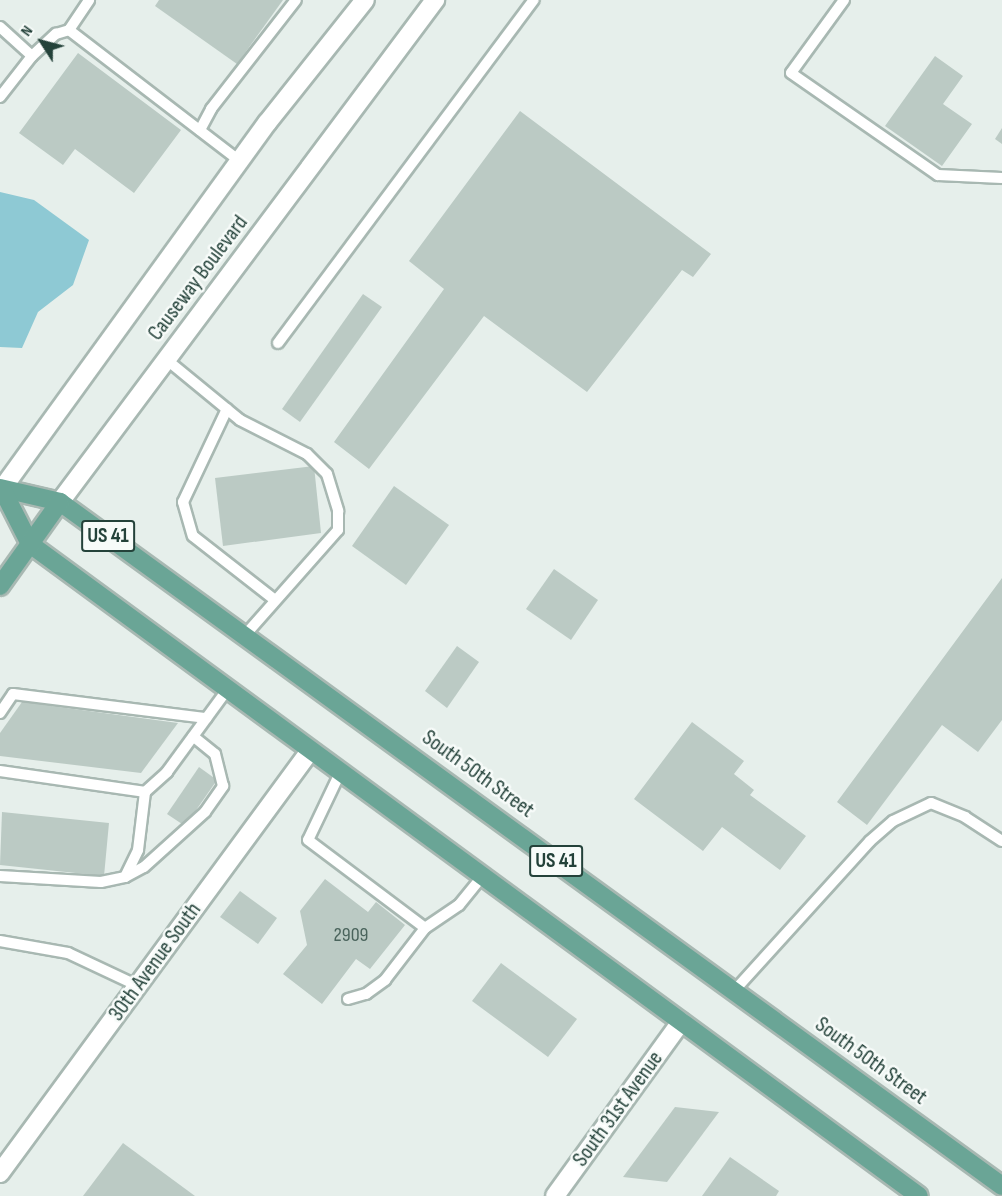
<!DOCTYPE html>
<html>
<head>
<meta charset="utf-8">
<style>
	body { margin:0 }
	#map { position:relative; width:1002px; height:1196px; overflow:hidden; background:#e6efeb; font-family:"Sofia Sans Condensed",sans-serif }
	div>[style] { position:absolute }
	[style*='--x'] { left:calc(var(--x)*1px); top:calc(var(--y)*1px); width:calc(var(--w)*1px); rotate:calc(var(--a)*1deg) }
	.water>* { inset:0; background:#8ec9d4 }
	.building>* { inset:0; background:#bbcac4 }
	.roads { filter:drop-shadow(2px 0 #a8b8b2) drop-shadow(-2px 0 #a8b8b2) drop-shadow(0 2px #a8b8b2) drop-shadow(0 -2px #a8b8b2) }
	.lane>* { height:10px; margin:-5px; padding:0 5px; transform-origin:5px; border-radius:5px; background:#fff }
	.street>* { height:18px; margin:-9px; padding:0 9px; transform-origin:9px; border-radius:9px; background:#fff }
	.secondary>* { height:18px; margin:-9px; padding:0 9px; transform-origin:9px; border-radius:9px; background:#fff }
	.primary>* { height:18px; margin:-9px; padding:0 9px; transform-origin:9px; border-radius:9px; background:#6aa596 }
	span { translate:-50% -50%; white-space:nowrap; text-align:center; line-height:1.15; -webkit-text-stroke:5px #f7fbf9; paint-order:stroke }
	.number-label { font-size:20px; color:#4a645c }
	.number-label span { -webkit-text-stroke-width:0 }
	.shield-label span { padding:2px 4px; background:#f7fbf9; border:2px solid; border-radius:4px; -webkit-text-stroke-width:0 }
	.shield-label { font-size:21px; color:#24423a; font-weight:700 }
	.street-label { font-size:22px; color:#24423a }
	.north { position:absolute; left:12px; top:12px; width:60px; height:60px; -webkit-text-stroke:4px #f7fbf9; paint-order:stroke; rotate:306deg; font-size:16px; font-weight:700; line-height:24px; text-align:center; color:#24423a }
	.north::after { content:''; display:block; margin:auto; width:21px; height:27px; background:#24423a; clip-path:polygon(50% 0,100% 100%,50% 72%,0 100%) }
</style>
</head>
<body>
<div id="map">
	<div class="water">
		<i style="clip-path:polygon(0 192px,34px 200px,89px 240px,73px 285px,38px 312px,22px 348px,0 347px)"></i>
	</div>
	<div class="building">
		<i style="clip-path:polygon(159px 0,283px 0,237px 64px,155px 6px)"></i>
		<i style="clip-path:polygon(78px 53px,181px 130px,134px 193px,75px 149px,63px 165px,19px 133px)"></i>
		<i style="clip-path:polygon(935px 56px,963px 76px,943px 104px,972px 124px,942px 166px,885px 126px)"></i>
		<i style="clip-path:polygon(520px 111px,711px 254px,693px 277px,682px 270px,587px 392px,484px 316px,369px 469px,334px 442px,444px 289px,409px 261px)"></i>
		<i style="clip-path:polygon(1002px 128px,1002px 144px,995px 139px)"></i>
		<i style="clip-path:polygon(363px 294px,382px 307px,300px 422px,282px 409px)"></i>
		<i style="clip-path:polygon(314px 466px,321px 533px,223px 546px,215px 478px)"></i>
		<i style="clip-path:polygon(394px 486px,449px 525px,406px 585px,352px 546px)"></i>
		<i style="clip-path:polygon(554px 569px,598px 600px,571px 640px,526px 609px)"></i>
		<i style="clip-path:polygon(1002px 578px,1002px 720px,978px 752px,942px 725px,867px 825px,837px 802px)"></i>
		<i style="clip-path:polygon(457px 646px,479px 662px,447px 708px,425px 691px)"></i>
		<i style="clip-path:polygon(22px 702px,178px 723px,141px 773px,0 756px,0 733px)"></i>
		<i style="clip-path:polygon(692px 722px,744px 761px,734px 774px,754px 790px,750px 795px,806px 836px,780px 870px,722px 827px,703px 851px,634px 799px)"></i>
		<i style="clip-path:polygon(199px 767px,217px 780px,185px 826px,167px 814px)"></i>
		<i style="clip-path:polygon(2px 812px,109px 823px,104px 876px,0 865px)"></i>
		<i style="clip-path:polygon(325px 879px,368px 912px,376px 902px,405px 925px,370px 969px,356px 959px,322px 1004px,283px 974px,307px 945px,300px 911px)"></i>
		<i style="clip-path:polygon(240px 891px,277px 918px,258px 944px,220px 917px)"></i>
		<i style="clip-path:polygon(501px 963px,577px 1019px,548px 1057px,472px 1001px)"></i>
		<i style="clip-path:polygon(675px 1107px,719px 1112px,667px 1182px,623px 1177px)"></i>
		<i style="clip-path:polygon(123px 1143px,195px 1196px,83px 1196px)"></i>
		<i style="clip-path:polygon(730px 1157px,779px 1191px,776px 1196px,702px 1196px)"></i>
	</div>
	<div class="roads">
		<div class="lane">
			<i style="--x:844;--y:0;--w:90;--a:126"></i>
			<i style="--x:791;--y:73;--w:179;--a:34.8"></i>
			<i style="--x:938;--y:175;--w:64;--a:2.7"></i>
			<i style="--x:0;--y:27;--w:43;--a:42.2"></i>
			<i style="--x:32;--y:56;--w:52;--a:128"></i>
			<i style="--x:69;--y:30;--w:36;--a:-56"></i>
			<i style="--x:32;--y:56;--w:33;--a:-43"></i>
			<i style="--x:56;--y:34;--w:14;--a:-17"></i>
			<i style="--x:69;--y:30;--w:215;--a:37.5"></i>
			<i style="--x:200;--y:130;--w:24;--a:-62"></i>
			<i style="--x:211;--y:109;--w:138;--a:-52.1"></i>
			<i style="--x:278;--y:343;--w:428;--a:-53.3"></i>
			<i style="--x:167;--y:360;--w:94;--a:39.4"></i>
			<i style="--x:240;--y:420;--w:75;--a:26.9"></i>
			<i style="--x:307;--y:454;--w:28;--a:45"></i>
			<i style="--x:327;--y:474;--w:39;--a:73"></i>
			<i style="--x:338;--y:511;--w:19;--a:90"></i>
			<i style="--x:338;--y:530;--w:139;--a:131.5"></i>
			<i style="--x:227;--y:409;--w:103;--a:115.3"></i>
			<i style="--x:183;--y:502;--w:35;--a:74"></i>
			<i style="--x:193;--y:536;--w:104;--a:38"></i>
			<i style="--x:0;--y:713;--w:23;--a:-56"></i>
			<i style="--x:13;--y:694;--w:195;--a:7.1"></i>
			<i style="--x:0;--y:771;--w:147;--a:8.2"></i>
			<i style="--x:145;--y:792;--w:30;--a:-42"></i>
			<i style="--x:167;--y:772;--w:102;--a:-53.8"></i>
			<i style="--x:340;--y:773;--w:74;--a:115.5"></i>
			<i style="--x:308;--y:840;--w:146;--a:36.9"></i>
			<i style="--x:425;--y:928;--w:41;--a:-34.1"></i>
			<i style="--x:459;--y:905;--w:36;--a:-51"></i>
			<i style="--x:0;--y:876;--w:101;--a:3.4"></i>
			<i style="--x:101;--y:882;--w:25;--a:-12"></i>
			<i style="--x:125;--y:877;--w:21;--a:-28"></i>
			<i style="--x:144;--y:867;--w:82;--a:-42"></i>
			<i style="--x:205;--y:812;--w:32;--a:-55"></i>
			<i style="--x:223;--y:786;--w:33;--a:-104"></i>
			<i style="--x:215;--y:754;--w:28;--a:-141"></i>
			<i style="--x:125;--y:877;--w:30;--a:-64"></i>
			<i style="--x:138;--y:850;--w:58;--a:-83.1"></i>
			<i style="--x:0;--y:941;--w:69;--a:10"></i>
			<i style="--x:68;--y:953;--w:77;--a:25.2"></i>
			<i style="--x:734;--y:991;--w:202;--a:-47.8"></i>
			<i style="--x:870;--y:841;--w:30;--a:-41"></i>
			<i style="--x:893;--y:821;--w:42;--a:-25.3"></i>
			<i style="--x:931;--y:803;--w:37;--a:22"></i>
			<i style="--x:965;--y:817;--w:44;--a:33"></i>
			<i style="--x:348;--y:999;--w:19;--a:-16"></i>
			<i style="--x:366;--y:994;--w:24;--a:-36"></i>
			<i style="--x:385;--y:980;--w:66;--a:-52.4"></i>
		</div>
		<div class="street">
			<i style="--x:0;--y:1173;--w:524;--a:-53.7"></i>
			<i style="--x:555;--y:1196;--w:215;--a:-54.1"></i>
		</div>
		<div class="secondary">
			<i style="--x:2;--y:489;--w:452;--a:-54.1"></i>
			<i style="--x:267;--y:123;--w:157;--a:-51.5"></i>
			<i style="--x:60;--y:502;--w:627;--a:-53.24"></i>
		</div>
		<div class="primary">
			<i style="--x:0;--y:488;--w:62;--a:13.1"></i>
			<i style="--x:60;--y:502;--w:1164;--a:35.98"></i>
			<i style="--x:2;--y:489;--w:62;--a:63"></i>
			<i style="--x:30;--y:544;--w:1102;--a:36.26"></i>
			<i style="--x:0;--y:586;--w:103;--a:-54.5"></i>
		</div>
	</div>
	<div class="number-label">
		<span style="left:351px;top:935px">2909</span>
	</div>
	<div class="shield-label">
		<span style="left:108px;top:536px">US 41</span>
		<span style="left:556px;top:861px">US 41</span>
	</div>
	<div class="street-label">
		<span style="left:198px;top:278px;rotate:-53deg">Causeway Boulevard</span>
		<span style="left:478px;top:774px;rotate:36deg">South 50th Street</span>
		<span style="left:155px;top:962px;rotate:-54deg">30th Avenue South</span>
		<span style="left:871px;top:1061px;rotate:36deg">South 50th Street</span>
		<span style="left:618px;top:1109px;rotate:-54deg">South 31st Avenue</span>
	</div>
	<div class="north">N</div>
</div>
</body>
</html>
